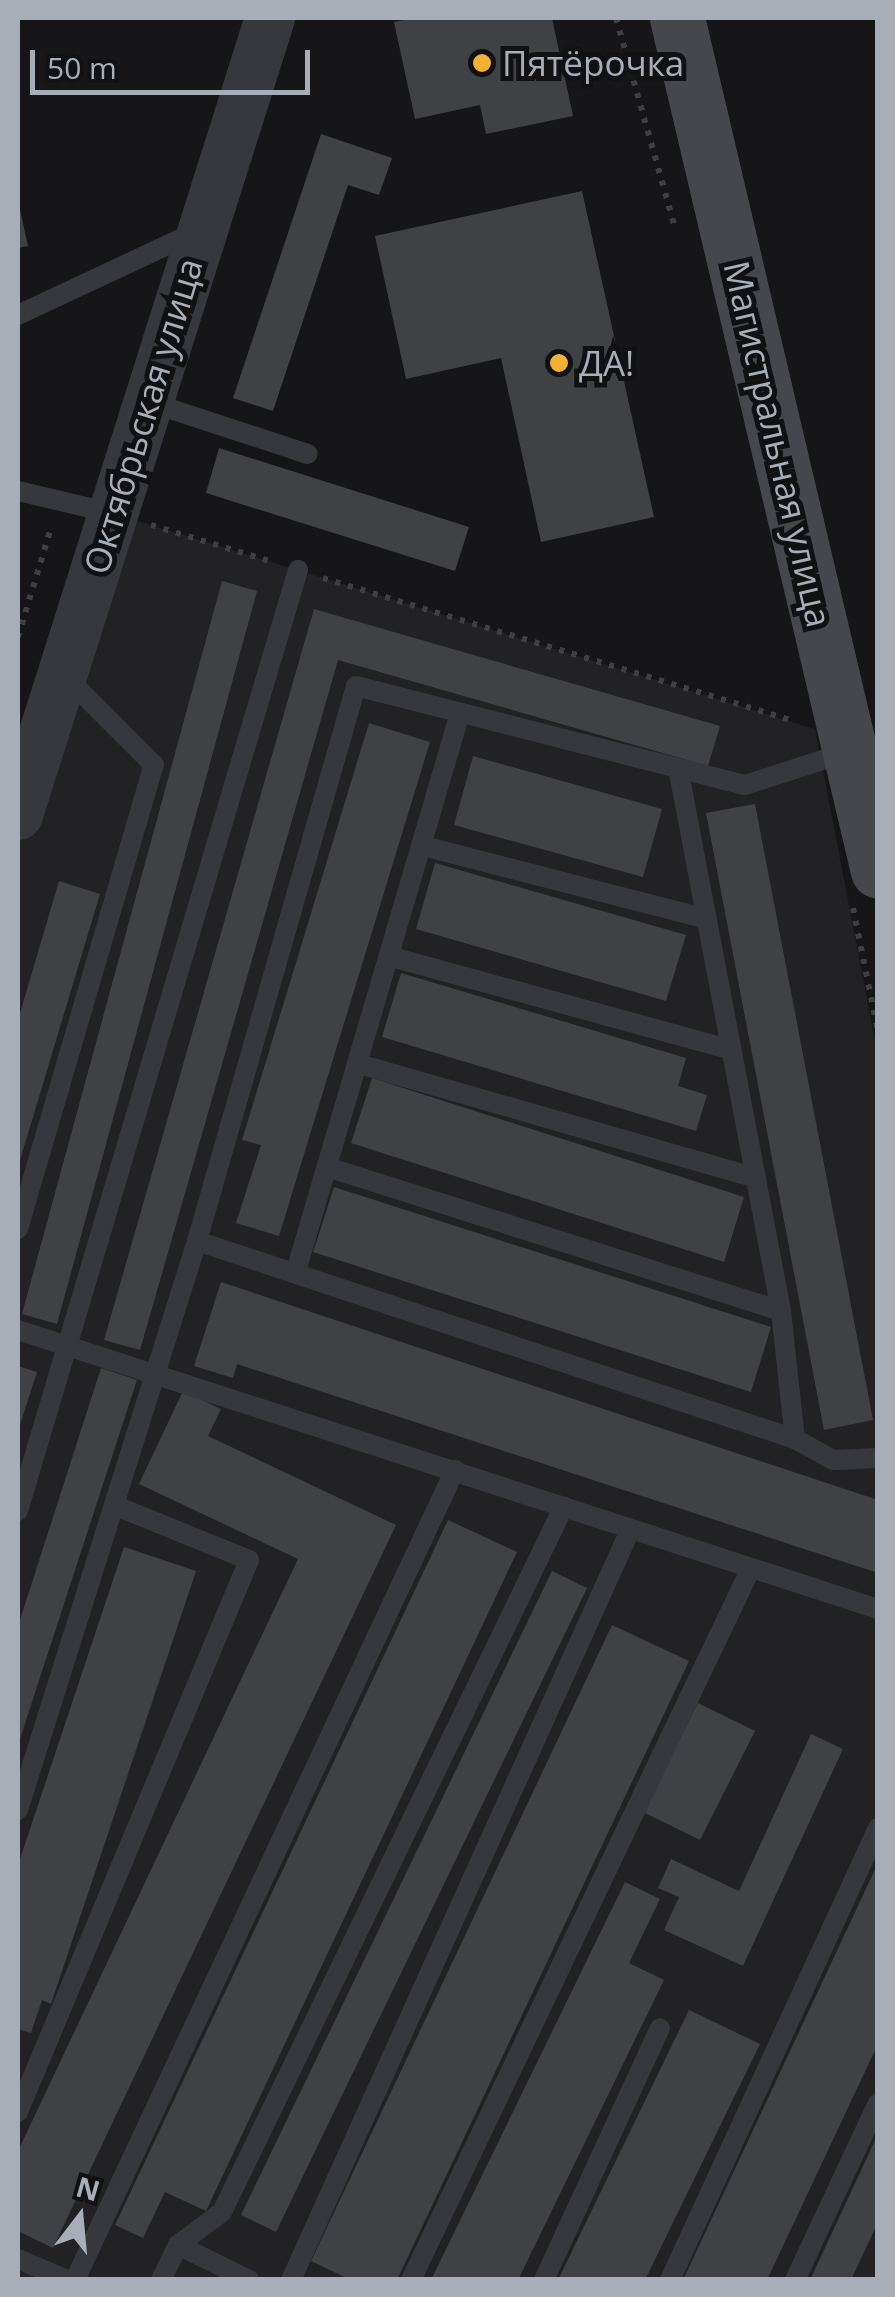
<!DOCTYPE html>
<html>
<head>
<meta charset="utf-8">
<style>
	body { margin:0 }
	#map { position:relative; width:895px; height:2297px; overflow:hidden; background:#161618; font-family:"Open Sans",sans-serif }
	div>[style] { position:absolute }
	[style*='--x'] { left:calc(var(--x)*1px); top:calc(var(--y)*1px); width:calc(var(--w)*1px); rotate:calc(var(--a)*1deg) }
	.built>* { inset:0; background:#222225 }
	.building>* { inset:0; background:#404145 }
	.path>* { height:6px; margin-top:-3px; transform-origin:0; background:repeating-linear-gradient(90deg,#3d3f44 0 5px,transparent 0 13px) }
	.service>* { height:20px; margin:-10px; padding:0 10px; transform-origin:10px; border-radius:10px; background:#37383d }
	.tertiary>* { height:50px; margin:-25px; padding:0 25px; transform-origin:25px; border-radius:25px; background:#37383d }
	.secondary>* { height:55px; margin:-27.5px; padding:0 27.5px; transform-origin:27.5px; border-radius:27.5px; background:#45474d }
	.dots>* { width:28px; height:28px; translate:-50% -50%; box-sizing:border-box; border:5px solid #111113; border-radius:50% }
	span { translate:-50% -50%; white-space:nowrap; text-align:center; line-height:1.15; -webkit-text-stroke:10px #111113; paint-order:stroke }
	.poi-label { font-size:35px; color:#a8adb8 }
	.left { translate:0 -50%; text-align:left }
	.street-label { font-size:35px; color:#a8adb8 }
	.frame { position:absolute; inset:0; border:20px solid #a8adb8; pointer-events:none }
	.north { position:absolute; left:30px; top:2167px; width:100px; height:100px; -webkit-text-stroke:8px #111113; paint-order:stroke; rotate:16deg; font-size:28px; font-weight:700; line-height:40px; text-align:center; color:#a8adb8 }
	.north::after { content:''; display:block; margin:auto; width:35px; height:45px; background:#a8adb8; clip-path:polygon(50% 0,100% 100%,50% 72%,0 100%) }
	.scale { position:absolute; left:30px; top:50px; width:280px; height:45px; box-sizing:border-box; border:5px solid #a8adb8; border-top:0; padding-left:12px; font-size:30px; line-height:35px; white-space:nowrap; color:#a8adb8; -webkit-text-stroke:8px #111113; paint-order:stroke }
</style>
</head>
<body>
<div id="map">
	<div class="built">
		<i style="clip-path:polygon(112px 513px,815px 729px,878px 1056px,877px 2279px,18px 2280px,18px 815px)"></i>
	</div>
	<div class="building">
		<i style="clip-path:polygon(414px 18px,552px 18px,573px 116px,486px 134px,480px 105px,415px 119px,394px 22px)"></i>
		<i style="clip-path:polygon(321px 134px,392px 158px,379px 195px,348px 185px,273px 411px,233px 398px)"></i>
		<i style="clip-path:polygon(582px 191px,654px 517px,541px 542px,501px 358px,406px 379px,375px 236px)"></i>
		<i style="clip-path:polygon(18px 201px,28px 246px,18px 248px)"></i>
		<i style="clip-path:polygon(219px 448px,469px 527px,455px 571px,206px 493px)"></i>
		<i style="clip-path:polygon(222px 581px,257px 591px,57px 1324px,22px 1314px)"></i>
		<i style="clip-path:polygon(314px 609px,720px 726px,708px 766px,338px 660px,140px 1350px,104px 1340px)"></i>
		<i style="clip-path:polygon(369px 723px,430px 742px,279px 1236px,236px 1223px,261px 1145px,242px 1140px)"></i>
		<i style="clip-path:polygon(473px 756px,662px 809px,643px 877px,454px 825px)"></i>
		<i style="clip-path:polygon(755px 804px,873px 1420px,824px 1430px,706px 813px)"></i>
		<i style="clip-path:polygon(435px 863px,686px 935px,666px 1001px,416px 929px)"></i>
		<i style="clip-path:polygon(59px 881px,100px 894px,18px 1167px,18px 1020px)"></i>
		<i style="clip-path:polygon(401px 973px,686px 1058px,678px 1086px,707px 1095px,696px 1131px,382px 1037px)"></i>
		<i style="clip-path:polygon(372px 1078px,744px 1197px,724px 1262px,351px 1143px)"></i>
		<i style="clip-path:polygon(334px 1187px,771px 1327px,751px 1392px,313px 1252px)"></i>
		<i style="clip-path:polygon(221px 1282px,878px 1500px,878px 1573px,237px 1364px,233px 1378px,194px 1366px)"></i>
		<i style="clip-path:polygon(18px 1366px,37px 1372px,18px 1431px)"></i>
		<i style="clip-path:polygon(101px 1368px,137px 1380px,18px 1745px,18px 1626px)"></i>
		<i style="clip-path:polygon(183px 1391px,221px 1409px,208px 1436px,396px 1525px,53px 2248px,18px 2231px,18px 2151px,298px 1559px,139px 1484px)"></i>
		<i style="clip-path:polygon(448px 1520px,517px 1552px,206px 2211px,165px 2192px,143px 2238px,115px 2225px)"></i>
		<i style="clip-path:polygon(124px 1547px,196px 1571px,51px 2004px,42px 2000px,31px 2033px,18px 2029px,18px 1865px)"></i>
		<i style="clip-path:polygon(552px 1571px,587px 1588px,276px 2232px,241px 2215px)"></i>
		<i style="clip-path:polygon(612px 1625px,689px 1661px,397px 2280px,351px 2280px,311px 2261px)"></i>
		<i style="clip-path:polygon(698px 1703px,755px 1731px,700px 1840px,643px 1812px)"></i>
		<i style="clip-path:polygon(811px 1734px,843px 1749px,743px 1966px,664px 1930px,679px 1897px,658px 1888px,671px 1859px,739px 1891px)"></i>
		<i style="clip-path:polygon(878px 1863px,878px 2044px,767px 2280px,683px 2280px)"></i>
		<i style="clip-path:polygon(625px 1882px,660px 1899px,629px 1963px,664px 1980px,518px 2280px,431px 2280px)"></i>
		<i style="clip-path:polygon(689px 2010px,760px 2044px,645px 2280px,558px 2280px)"></i>
		<i style="clip-path:polygon(878px 2134px,878px 2222px,851px 2280px,810px 2280px)"></i>
	</div>
	<div class="path">
		<i style="--x:616;--y:18;--w:218;--a:74.3"></i>
		<i style="--x:151;--y:525;--w:127;--a:16.9"></i>
		<i style="--x:323;--y:578;--w:493;--a:16.9"></i>
		<i style="--x:18;--y:637;--w:114;--a:-73.2"></i>
		<i style="--x:853;--y:908;--w:126;--a:78.6"></i>
	</div>
	<div class="service">
		<i style="--x:18;--y:315;--w:198;--a:-25.1"></i>
		<i style="--x:149;--y:402;--w:167;--a:18.1"></i>
		<i style="--x:18;--y:491;--w:97;--a:13.2"></i>
		<i style="--x:679;--y:773;--w:548;--a:79.26"></i>
		<i style="--x:781;--y:1311;--w:129;--a:83.8"></i>
		<i style="--x:795;--y:1439;--w:43;--a:28.9"></i>
		<i style="--x:833;--y:1460;--w:45;--a:-2.5"></i>
		<i style="--x:423;--y:846;--w:293;--a:14.4"></i>
		<i style="--x:392;--y:957;--w:352;--a:15.3"></i>
		<i style="--x:359;--y:1064;--w:413;--a:16"></i>
		<i style="--x:327;--y:1167;--w:476;--a:17.6"></i>
		<i style="--x:18;--y:1229;--w:484;--a:-73.7"></i>
		<i style="--x:154;--y:765;--w:126;--a:-135"></i>
		<i style="--x:197;--y:1241;--w:630;--a:18.32"></i>
		<i style="--x:296;--y:1271;--w:582;--a:-73.62"></i>
		<i style="--x:18;--y:1330;--w:904;--a:17.97"></i>
		<i style="--x:18;--y:1511;--w:982;--a:-73.43"></i>
		<i style="--x:18;--y:1810;--w:596;--a:-72.54"></i>
		<i style="--x:197;--y:1241;--w:577;--a:-74.01"></i>
		<i style="--x:356;--y:686;--w:401;--a:14.3"></i>
		<i style="--x:745;--y:785;--w:107;--a:-17.9"></i>
		<i style="--x:18;--y:2112;--w:598;--a:-67.29"></i>
		<i style="--x:249;--y:1560;--w:144;--a:-157.9"></i>
		<i style="--x:178;--y:2245;--w:79;--a:26.2"></i>
		<i style="--x:18;--y:2259;--w:53;--a:23.2"></i>
		<i style="--x:75;--y:2280;--w:895;--a:-64.87"></i>
		<i style="--x:161;--y:2280;--w:39;--a:-64"></i>
		<i style="--x:178;--y:2245;--w:55;--a:-36.9"></i>
		<i style="--x:222;--y:2212;--w:784;--a:-64.15"></i>
		<i style="--x:291;--y:2280;--w:825;--a:-65.67"></i>
		<i style="--x:411;--y:2280;--w:789;--a:-64.47"></i>
		<i style="--x:544;--y:2280;--w:277;--a:-65.3"></i>
		<i style="--x:670;--y:2280;--w:498;--a:-65.3"></i>
		<i style="--x:795;--y:2280;--w:195;--a:-64.9"></i>
	</div>
	<div class="tertiary">
		<i style="--x:18;--y:815;--w:836;--a:-72.45"></i>
	</div>
	<div class="secondary">
		<i style="--x:677;--y:18;--w:876;--a:76.74"></i>
	</div>
	<div class="dots">
		<i style="left:482px;top:63px;background:#f2b134"></i>
		<i style="left:559px;top:363px;background:#f2b134"></i>
	</div>
	<div class="poi-label">
		<span class="left" style="left:502px;top:63px">Пятёрочка</span>
		<span class="left" style="left:579px;top:363px">ДА!</span>
	</div>
	<div class="street-label">
		<span style="left:143px;top:416px;rotate:-73deg">Октябрьская улица</span>
		<span style="left:778px;top:444px;rotate:77deg">Магистральная улица</span>
	</div>
	<div class="frame"></div>
	<div class="north">N</div>
	<div class="scale">50 m</div>
</div>
</body>
</html>
